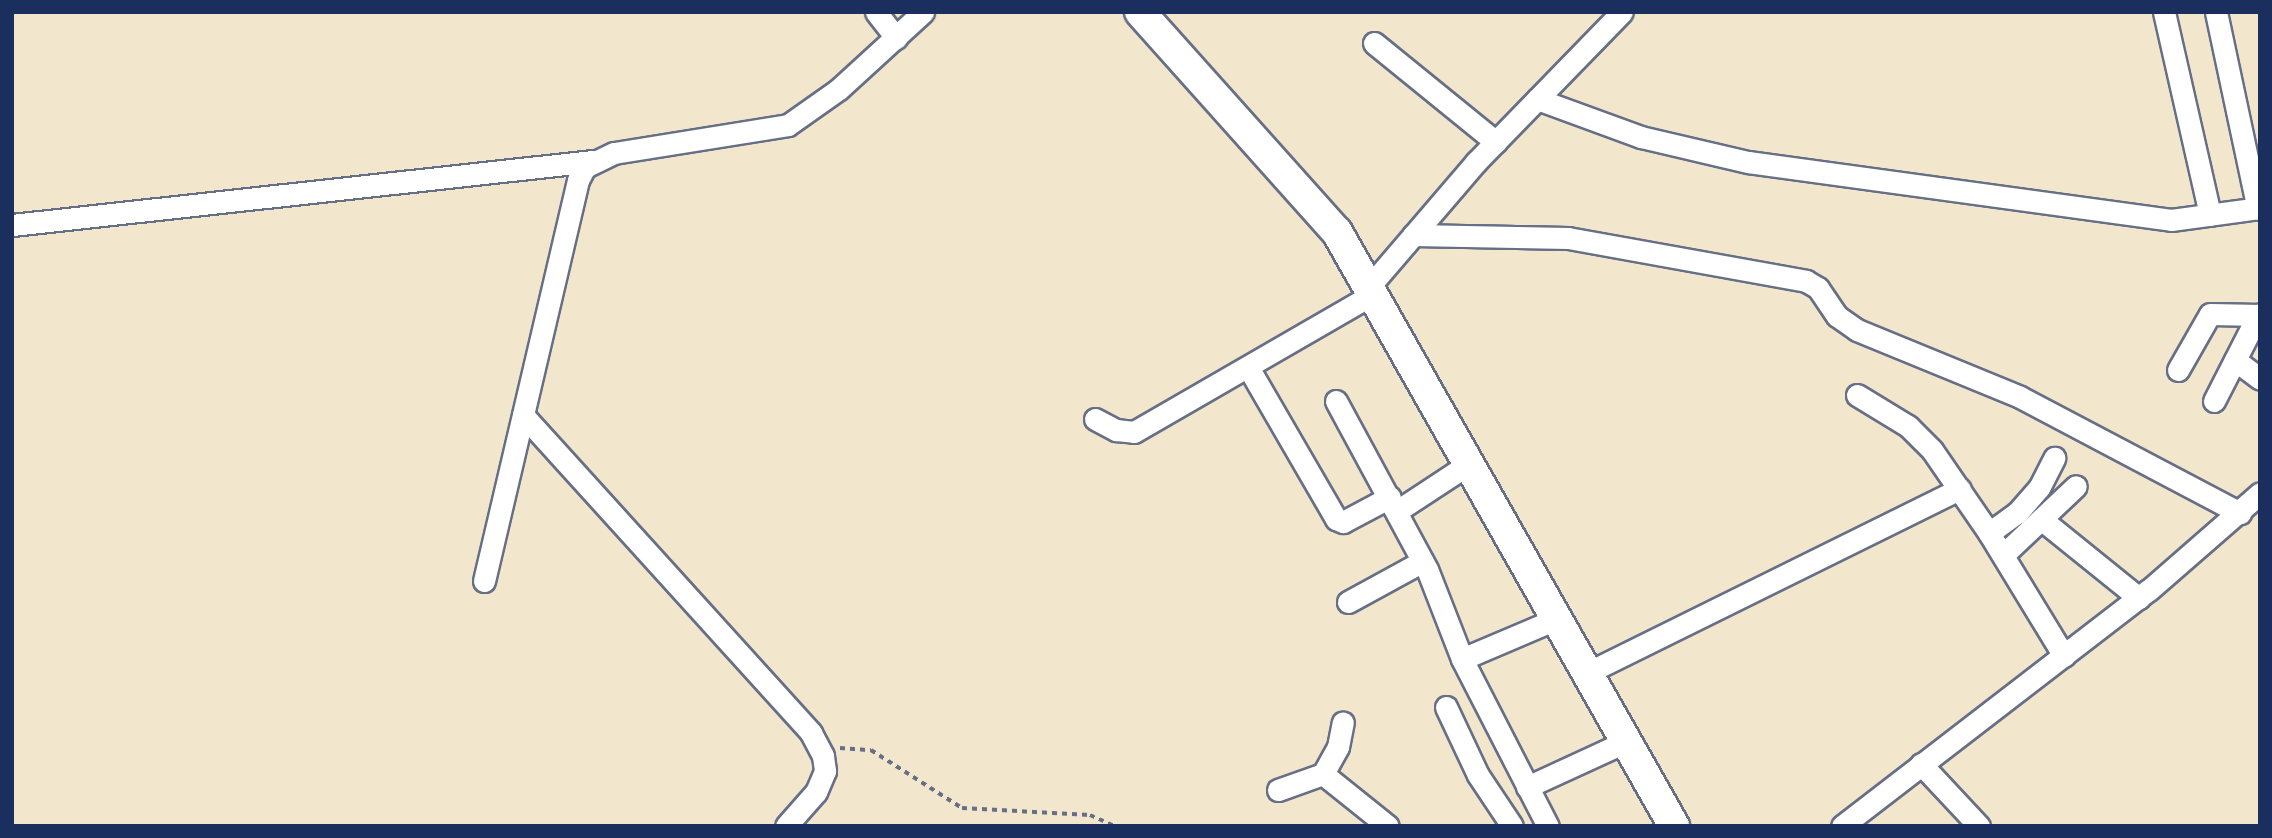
<!DOCTYPE html>
<html>
<head>
<meta charset="utf-8">
<style>
	body { margin:0 }
	#map { position:relative; width:2272px; height:838px; overflow:hidden; background:#f2e6cd; font-family:Itim,sans-serif }
	div>[style] { position:absolute }
	[style*='--x'] { left:calc(var(--x)*1px); top:calc(var(--y)*1px); width:calc(var(--w)*1px); rotate:calc(var(--a)*1deg) }
	.path>* { height:3.5px; margin-top:-1.75px; transform-origin:0; background:repeating-linear-gradient(90deg,#666f85 0 5px,transparent 0 10px) }
	.roads { filter:drop-shadow(2px 0 #666f85) drop-shadow(-2px 0 #666f85) drop-shadow(0 2px #666f85) drop-shadow(0 -2px #666f85) }
	.minor>* { height:21px; margin:-10.5px; padding:0 10.5px; transform-origin:10.5px; border-radius:10.5px; background:#fff }
	.secondary>* { height:30px; margin:-15px; padding:0 15px; transform-origin:15px; border-radius:15px; background:#fff }
	span { translate:-50% -50%; white-space:nowrap; text-align:center; line-height:1.15; -webkit-text-stroke:7px #f7f3e8; paint-order:stroke }
	.frame { position:absolute; inset:0; border:14px solid #1b2f5e; pointer-events:none }
</style>
</head>
<body>
<div id="map">
	<div class="path">
		<i style="--x:840;--y:748;--w:31;--a:4"></i>
		<i style="--x:871;--y:750;--w:108;--a:32.5"></i>
		<i style="--x:962;--y:808;--w:128;--a:3.1"></i>
		<i style="--x:1090;--y:815;--w:27;--a:24"></i>
	</div>
	<div class="roads">
		<div class="minor">
			<i style="--x:876;--y:12;--w:33;--a:52"></i>
			<i style="--x:2164;--y:12;--w:208;--a:77.2"></i>
			<i style="--x:2216;--y:12;--w:201;--a:78"></i>
			<i style="--x:1374;--y:43;--w:157;--a:39.1"></i>
			<i style="--x:1537;--y:99;--w:111;--a:20.1"></i>
			<i style="--x:1641;--y:137;--w:110;--a:13.2"></i>
			<i style="--x:1748;--y:162;--w:427;--a:7.8"></i>
			<i style="--x:2171;--y:220;--w:90;--a:-7.7"></i>
			<i style="--x:12;--y:225;--w:585;--a:-6.29"></i>
			<i style="--x:1413;--y:235;--w:155;--a:1.1"></i>
			<i style="--x:1568;--y:238;--w:242;--a:10.2"></i>
			<i style="--x:1806;--y:281;--w:14;--a:30"></i>
			<i style="--x:1818;--y:288;--w:34;--a:56"></i>
			<i style="--x:1837;--y:316;--w:24;--a:35"></i>
			<i style="--x:1857;--y:330;--w:176;--a:22.3"></i>
			<i style="--x:2020;--y:397;--w:249;--a:27.8"></i>
			<i style="--x:1368;--y:288;--w:166;--a:-49.4"></i>
			<i style="--x:1476;--y:162;--w:209;--a:-45.8"></i>
			<i style="--x:2235;--y:360;--w:31;--a:37"></i>
			<i style="--x:1248;--y:367;--w:176;--a:59.9"></i>
			<i style="--x:1336;--y:519;--w:8;--a:23"></i>
			<i style="--x:1343;--y:522;--w:53;--a:-28"></i>
			<i style="--x:2178;--y:370;--w:64;--a:-60.3"></i>
			<i style="--x:2210;--y:314;--w:50;--a:1.1"></i>
			<i style="--x:1857;--y:395;--w:60;--a:31.3"></i>
			<i style="--x:1908;--y:426;--w:34;--a:45"></i>
			<i style="--x:1932;--y:450;--w:101;--a:55.5"></i>
			<i style="--x:1989;--y:533;--w:144;--a:58.6"></i>
			<i style="--x:1336;--y:401;--w:191;--a:61.6"></i>
			<i style="--x:1427;--y:569;--w:97;--a:68.7"></i>
			<i style="--x:1462;--y:659;--w:188;--a:62.8"></i>
			<i style="--x:2214;--y:401;--w:97;--a:-62.9"></i>
			<i style="--x:523;--y:415;--w:429;--a:47.8"></i>
			<i style="--x:811;--y:733;--w:26;--a:62"></i>
			<i style="--x:823;--y:756;--w:15;--a:82"></i>
			<i style="--x:825;--y:771;--w:23;--a:113"></i>
			<i style="--x:816;--y:792;--w:45;--a:131.4"></i>
			<i style="--x:1095;--y:419;--w:24;--a:28"></i>
			<i style="--x:1116;--y:430;--w:18;--a:6"></i>
			<i style="--x:1134;--y:432;--w:274;--a:-30"></i>
			<i style="--x:1397;--y:511;--w:84;--a:-33.3"></i>
			<i style="--x:2041;--y:519;--w:126;--a:38.9"></i>
			<i style="--x:1989;--y:533;--w:34;--a:-36"></i>
			<i style="--x:2017;--y:513;--w:33;--a:-49"></i>
			<i style="--x:2039;--y:488;--w:34;--a:-63"></i>
			<i style="--x:2003;--y:555;--w:100;--a:-43.4"></i>
			<i style="--x:484;--y:581;--w:412;--a:-76.8"></i>
			<i style="--x:578;--y:180;--w:15;--a:-62"></i>
			<i style="--x:585;--y:167;--w:32;--a:-26"></i>
			<i style="--x:614;--y:153;--w:176;--a:-9.1"></i>
			<i style="--x:788;--y:125;--w:62;--a:-35.2"></i>
			<i style="--x:839;--y:89;--w:114;--a:-42.5"></i>
			<i style="--x:1348;--y:602;--w:85;--a:-28.7"></i>
			<i style="--x:1462;--y:659;--w:100;--a:-23"></i>
			<i style="--x:1585;--y:674;--w:418;--a:-26.3"></i>
			<i style="--x:1446;--y:707;--w:75;--a:64.8"></i>
			<i style="--x:1478;--y:775;--w:61;--a:56.3"></i>
			<i style="--x:1921;--y:764;--w:85;--a:46.9"></i>
			<i style="--x:1323;--y:774;--w:83;--a:38.7"></i>
			<i style="--x:1527;--y:787;--w:108;--a:-24.7"></i>
			<i style="--x:1278;--y:790;--w:48;--a:-19.6"></i>
			<i style="--x:1323;--y:774;--w:31;--a:-61"></i>
			<i style="--x:1338;--y:747;--w:25;--a:-79"></i>
			<i style="--x:1842;--y:826;--w:387;--a:-37.6"></i>
			<i style="--x:2149;--y:590;--w:147;--a:-41.1"></i>
		</div>
		<div class="secondary">
			<i style="--x:1140;--y:12;--w:295;--a:48.2"></i>
			<i style="--x:1337;--y:232;--w:683;--a:60.43"></i>
		</div>
	</div>
	<div class="frame"></div>
</div>
</body>
</html>
